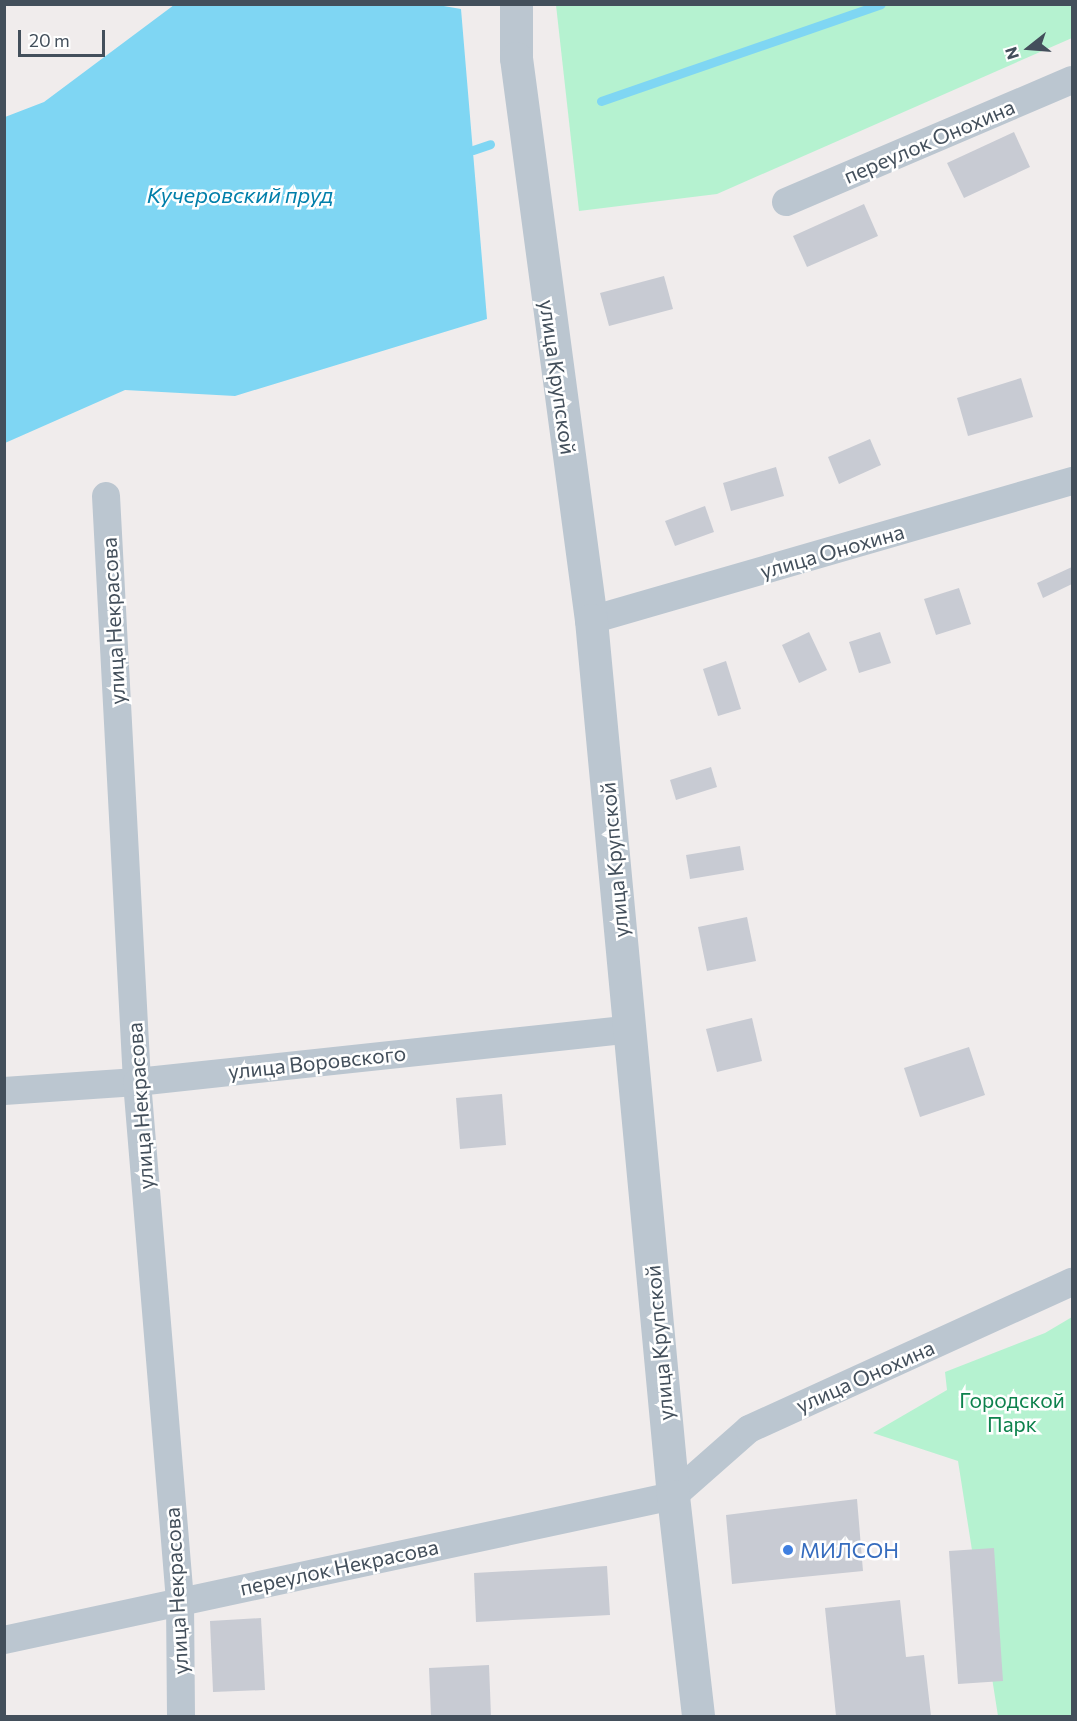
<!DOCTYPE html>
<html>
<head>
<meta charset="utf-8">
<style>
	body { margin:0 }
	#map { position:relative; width:1077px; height:1721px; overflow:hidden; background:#f0ecec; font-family:Commissioner,sans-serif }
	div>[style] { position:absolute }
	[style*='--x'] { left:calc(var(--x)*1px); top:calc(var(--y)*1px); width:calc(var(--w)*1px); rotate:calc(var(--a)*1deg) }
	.green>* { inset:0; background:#b5f2d0 }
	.water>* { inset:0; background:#7fd6f3 }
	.stream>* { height:9px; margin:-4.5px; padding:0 4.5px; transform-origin:4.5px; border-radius:4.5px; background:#7fd6f3 }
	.building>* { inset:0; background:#c8cbd3 }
	.minor>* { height:28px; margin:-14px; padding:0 14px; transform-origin:14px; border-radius:14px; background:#bbc6d0 }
	.tertiary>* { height:33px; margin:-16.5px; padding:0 16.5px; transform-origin:16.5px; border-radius:16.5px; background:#bbc6d0 }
	.dots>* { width:16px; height:16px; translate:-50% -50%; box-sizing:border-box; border:3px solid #fff; border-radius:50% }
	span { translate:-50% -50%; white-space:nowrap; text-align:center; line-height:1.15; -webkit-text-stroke:5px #fff; paint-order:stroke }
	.street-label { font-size:21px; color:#434f5b }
	.park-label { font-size:21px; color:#0e824d }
	.shop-label { font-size:21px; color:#366cbe }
	.left { translate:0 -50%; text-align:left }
	.water-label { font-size:22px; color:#017faa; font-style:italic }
	.frame { position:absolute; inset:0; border:6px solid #434f5b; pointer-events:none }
	.north { position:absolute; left:999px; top:18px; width:60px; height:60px; -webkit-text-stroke:4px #fff; paint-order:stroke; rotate:253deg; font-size:16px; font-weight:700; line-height:24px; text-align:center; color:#434f5b }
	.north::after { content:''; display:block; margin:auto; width:21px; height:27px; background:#434f5b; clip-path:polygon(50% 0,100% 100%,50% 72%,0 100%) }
	.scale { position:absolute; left:18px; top:30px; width:87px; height:27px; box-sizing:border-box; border:3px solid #434f5b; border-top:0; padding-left:8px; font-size:18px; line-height:21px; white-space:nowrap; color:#434f5b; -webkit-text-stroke:4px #fff; paint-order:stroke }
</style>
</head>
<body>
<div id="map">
	<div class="green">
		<i style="clip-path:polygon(556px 5px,1072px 5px,1072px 38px,717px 194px,579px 211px)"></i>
		<i style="clip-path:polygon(1072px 1317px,1072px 1716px,998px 1716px,958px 1461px,873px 1433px,947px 1390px,945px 1372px,1045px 1333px)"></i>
	</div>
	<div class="water">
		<i style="clip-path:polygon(432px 4px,461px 9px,487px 319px,235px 396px,125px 390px,5px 443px,5px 117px,44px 102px,174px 5px)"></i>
	</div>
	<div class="stream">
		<i style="--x:601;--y:101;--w:296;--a:-19.1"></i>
		<i style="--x:473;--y:150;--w:18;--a:-19"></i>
	</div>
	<div class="building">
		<i style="clip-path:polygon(1014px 132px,1030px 167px,964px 198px,947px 163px)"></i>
		<i style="clip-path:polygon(864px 204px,878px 236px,807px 267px,793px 236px)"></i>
		<i style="clip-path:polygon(664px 276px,673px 309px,609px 326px,600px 293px)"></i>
		<i style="clip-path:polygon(1021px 378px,1033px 417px,968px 436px,957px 398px)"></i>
		<i style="clip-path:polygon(870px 439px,881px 465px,839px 484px,828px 457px)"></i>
		<i style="clip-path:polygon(776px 467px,784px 496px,731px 511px,723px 483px)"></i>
		<i style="clip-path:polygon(705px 506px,714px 532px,675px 546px,665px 521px)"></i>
		<i style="clip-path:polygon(1072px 567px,1072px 584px,1043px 598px,1037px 583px)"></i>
		<i style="clip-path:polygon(959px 588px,971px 624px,936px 635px,924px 599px)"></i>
		<i style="clip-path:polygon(809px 632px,827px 670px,799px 683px,782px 645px)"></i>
		<i style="clip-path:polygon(880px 632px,891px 663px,859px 673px,849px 642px)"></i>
		<i style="clip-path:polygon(726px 661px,741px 709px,718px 716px,703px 669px)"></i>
		<i style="clip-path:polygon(711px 767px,717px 787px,676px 800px,670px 780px)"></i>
		<i style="clip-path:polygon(740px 846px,744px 870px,690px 879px,686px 855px)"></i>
		<i style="clip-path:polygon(747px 917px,756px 961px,707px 971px,698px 927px)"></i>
		<i style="clip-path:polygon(752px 1018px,762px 1061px,717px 1072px,706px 1029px)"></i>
		<i style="clip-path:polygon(969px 1047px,985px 1095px,920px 1117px,904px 1068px)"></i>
		<i style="clip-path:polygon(502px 1094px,506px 1145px,460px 1149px,456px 1098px)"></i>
		<i style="clip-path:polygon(857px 1499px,863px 1571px,732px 1584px,726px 1515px)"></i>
		<i style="clip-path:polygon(994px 1548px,1003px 1681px,958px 1684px,949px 1551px)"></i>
		<i style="clip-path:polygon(607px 1566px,610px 1615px,476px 1622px,474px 1573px)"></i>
		<i style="clip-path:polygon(900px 1600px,906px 1657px,924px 1655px,931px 1716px,836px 1716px,825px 1608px)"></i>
		<i style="clip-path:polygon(261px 1618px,265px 1690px,213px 1692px,210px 1621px)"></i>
		<i style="clip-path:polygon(489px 1665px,491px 1716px,431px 1716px,429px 1668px)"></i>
	</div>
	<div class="minor">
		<i style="--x:786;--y:202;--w:311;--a:-23.1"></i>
		<i style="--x:106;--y:496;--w:587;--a:86.97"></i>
		<i style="--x:137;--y:1082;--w:521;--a:85.26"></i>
		<i style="--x:180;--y:1601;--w:115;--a:89.5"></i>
		<i style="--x:591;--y:620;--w:501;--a:-16.12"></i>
		<i style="--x:4;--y:1091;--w:133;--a:-3.9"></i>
		<i style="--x:137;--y:1082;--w:496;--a:-6.1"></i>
		<i style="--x:4;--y:1640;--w:684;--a:-12.15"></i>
		<i style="--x:673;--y:1496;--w:101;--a:-41.4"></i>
		<i style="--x:749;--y:1429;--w:355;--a:-24.5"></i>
	</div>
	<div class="tertiary">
		<i style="--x:516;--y:4;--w:54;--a:90"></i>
		<i style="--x:516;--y:58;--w:567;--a:82.4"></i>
		<i style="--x:591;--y:620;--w:880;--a:84.65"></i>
		<i style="--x:673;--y:1496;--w:221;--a:83.5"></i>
	</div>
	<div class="dots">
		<i style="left:788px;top:1550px;background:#3f7fe0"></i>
	</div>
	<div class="street-label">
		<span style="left:929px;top:141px;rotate:-23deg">переулок Онохина</span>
		<span style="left:558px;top:377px;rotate:82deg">улица Крупской</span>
		<span style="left:832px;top:551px;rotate:-16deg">улица Онохина</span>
		<span style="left:113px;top:621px;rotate:-93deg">улица Некрасова</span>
		<span style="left:614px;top:860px;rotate:-95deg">улица Крупской</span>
		<span style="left:317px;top:1062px;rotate:-6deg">улица Воровского</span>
		<span style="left:140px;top:1106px;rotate:-94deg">улица Некрасова</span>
		<span style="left:659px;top:1343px;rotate:-95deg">улица Крупской</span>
		<span style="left:865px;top:1376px;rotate:-24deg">улица Онохина</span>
		<span style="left:339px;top:1567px;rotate:-12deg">переулок Некрасова</span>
		<span style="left:176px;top:1591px;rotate:-93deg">улица Некрасова</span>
	</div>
	<div class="park-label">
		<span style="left:1012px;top:1412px">Городской<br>Парк</span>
	</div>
	<div class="shop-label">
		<span class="left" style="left:800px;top:1550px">МИЛСОН</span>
	</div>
	<div class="water-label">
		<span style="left:240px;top:195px">Кучеровский пруд</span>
	</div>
	<div class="frame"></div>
	<div class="north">N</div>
	<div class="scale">20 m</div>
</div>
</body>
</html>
